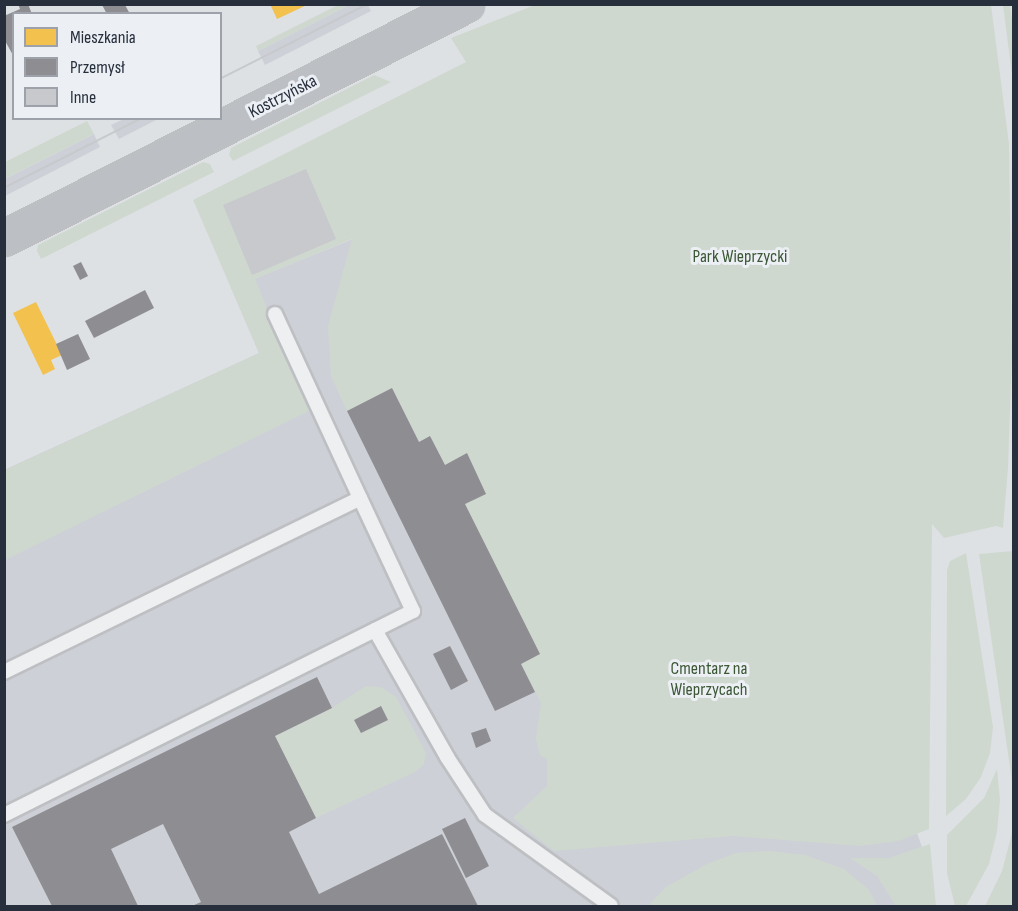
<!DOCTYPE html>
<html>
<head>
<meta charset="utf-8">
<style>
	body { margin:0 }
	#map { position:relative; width:1018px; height:911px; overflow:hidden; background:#dee1e4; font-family:"Sofia Sans Condensed",sans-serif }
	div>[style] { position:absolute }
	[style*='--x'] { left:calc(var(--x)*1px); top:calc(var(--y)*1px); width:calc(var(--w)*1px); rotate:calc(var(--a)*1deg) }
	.built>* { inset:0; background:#cdd0d7 }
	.green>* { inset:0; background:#cfd8cf }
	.homes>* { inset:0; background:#f2c14e }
	.industry>* { inset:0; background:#8d8d92 }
	.building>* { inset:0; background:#c7c9cc }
	.roads { filter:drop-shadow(2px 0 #bdbfc2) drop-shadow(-2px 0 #bdbfc2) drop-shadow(0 2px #bdbfc2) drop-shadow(0 -2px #bdbfc2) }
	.service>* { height:14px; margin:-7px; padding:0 7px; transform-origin:7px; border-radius:7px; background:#eeeff1 }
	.secondary>* { height:33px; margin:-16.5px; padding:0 16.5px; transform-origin:16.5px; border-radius:16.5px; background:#bcc0c4 }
	.tram>* { height:1.5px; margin:-0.75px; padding:0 0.75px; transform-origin:0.75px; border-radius:0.75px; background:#c7c9cc }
	span { translate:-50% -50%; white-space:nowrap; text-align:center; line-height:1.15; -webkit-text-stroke:6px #eceff4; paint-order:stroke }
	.street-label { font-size:18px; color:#272f3c }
	.park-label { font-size:18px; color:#3b5734 }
	.frame { position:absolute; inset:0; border:6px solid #272f3c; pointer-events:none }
	.legend { position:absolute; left:12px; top:12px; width:210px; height:108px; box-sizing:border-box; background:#eceff4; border:2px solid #9da2aa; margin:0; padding:8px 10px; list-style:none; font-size:18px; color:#272f3c }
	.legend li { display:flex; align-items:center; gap:12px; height:30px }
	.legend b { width:30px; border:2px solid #9da2aa }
</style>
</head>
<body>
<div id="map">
	<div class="built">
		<i style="clip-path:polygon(349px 5px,368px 5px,371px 11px,265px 65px,258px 51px)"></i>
		<i style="clip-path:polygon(124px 119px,158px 119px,119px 139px,111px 125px)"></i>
		<i style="clip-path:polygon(94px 134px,100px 147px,5px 196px,5px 179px)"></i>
		<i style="clip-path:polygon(353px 239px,916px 830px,923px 850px,912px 906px,5px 906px,4px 470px,259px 353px,231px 288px)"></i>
	</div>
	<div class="green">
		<i style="clip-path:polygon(338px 5px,349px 5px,258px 51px,256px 46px)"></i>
		<i style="clip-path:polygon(535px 5px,991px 5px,1009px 144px,1012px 354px,1008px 468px,1003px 528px,996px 526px,944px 538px,932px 524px,929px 829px,898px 841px,860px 846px,733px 836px,554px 851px,513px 818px,547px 786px,547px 759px,540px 755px,536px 739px,541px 703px,521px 664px,540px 654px,465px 504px,486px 494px,467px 453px,445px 465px,430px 436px,419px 442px,392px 388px,347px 411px,331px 376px,328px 326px,352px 239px,255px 279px,309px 411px,5px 560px,5px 470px,259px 353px,193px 200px,466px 62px,451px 38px)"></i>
		<i style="clip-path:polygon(1003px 5px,1010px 5px,1013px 27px,1013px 82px)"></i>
		<i style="clip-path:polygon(374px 75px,391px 82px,233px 161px,229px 155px,231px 148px)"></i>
		<i style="clip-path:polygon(87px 121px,94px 134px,5px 179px,5px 162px)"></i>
		<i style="clip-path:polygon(203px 162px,210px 164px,214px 172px,41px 259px,37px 251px,38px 245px)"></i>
		<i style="clip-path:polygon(1013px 551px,1014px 551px,1013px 788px,979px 554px)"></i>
		<i style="clip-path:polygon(966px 553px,993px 727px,990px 753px,981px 777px,966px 799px,946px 816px,947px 570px,950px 561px)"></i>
		<i style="clip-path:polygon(366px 686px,381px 687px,396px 697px,426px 753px,424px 764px,415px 772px,316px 818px,275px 736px,332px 708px)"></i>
		<i style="clip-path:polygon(997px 769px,1000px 800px,997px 832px,989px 864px,966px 906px,955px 906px,947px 873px,947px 835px,984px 798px)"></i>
		<i style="clip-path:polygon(1013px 809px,1013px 906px,985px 906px,1002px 871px,1012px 833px)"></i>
		<i style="clip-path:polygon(930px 844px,936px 906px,896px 906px,877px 876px,850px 858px,889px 858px)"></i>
		<i style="clip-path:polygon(770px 851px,805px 855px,844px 869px,869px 890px,877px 906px,648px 906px,666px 887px,707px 864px,736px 853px)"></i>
	</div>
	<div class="homes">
		<i style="clip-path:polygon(270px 4px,309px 4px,277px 19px)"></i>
		<i style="clip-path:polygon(36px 302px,62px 355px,51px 360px,55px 369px,43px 375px,13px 313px)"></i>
	</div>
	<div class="industry">
		<i style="clip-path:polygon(18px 4px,28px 4px,32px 14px,14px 14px,14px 57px,4px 39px,4px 16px,20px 9px)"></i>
		<i style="clip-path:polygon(102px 5px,125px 5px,130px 14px,107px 14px)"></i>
		<i style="clip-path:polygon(81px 262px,88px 276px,80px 280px,73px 266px)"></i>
		<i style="clip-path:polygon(145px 290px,154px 308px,94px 338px,85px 321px)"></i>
		<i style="clip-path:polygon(78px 334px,90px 359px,67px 370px,56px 344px)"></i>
		<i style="clip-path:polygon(392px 388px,419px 442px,430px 436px,445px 465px,467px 453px,486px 494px,465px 504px,540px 654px,521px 664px,535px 692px,495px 711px,347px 411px)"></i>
		<i style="clip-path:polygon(450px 646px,468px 681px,451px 690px,433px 654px)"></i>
		<i style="clip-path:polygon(317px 677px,332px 708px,275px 736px,316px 818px,289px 832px,319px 894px,442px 834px,478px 906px,192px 906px,201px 902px,163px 824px,111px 849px,138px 906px,52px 906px,12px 827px)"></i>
		<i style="clip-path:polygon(381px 706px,388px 720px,361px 733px,354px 720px)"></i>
		<i style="clip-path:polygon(486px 728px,491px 741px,476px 748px,471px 733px)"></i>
		<i style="clip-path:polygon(465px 818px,489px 866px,466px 878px,442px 829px)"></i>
	</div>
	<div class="building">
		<i style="clip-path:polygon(306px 169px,336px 239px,252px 275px,223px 205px)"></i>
	</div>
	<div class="roads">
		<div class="service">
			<i style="--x:275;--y:314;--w:203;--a:65.2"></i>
			<i style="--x:375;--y:630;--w:146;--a:60.4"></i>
			<i style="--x:447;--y:757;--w:69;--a:56.8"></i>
			<i style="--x:485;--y:815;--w:155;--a:35.8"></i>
			<i style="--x:4;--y:672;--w:396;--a:-26"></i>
			<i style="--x:360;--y:498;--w:125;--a:64.9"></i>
			<i style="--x:413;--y:611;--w:457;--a:153.5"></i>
		</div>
		<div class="secondary">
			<i style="--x:4;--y:238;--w:518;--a:-26.86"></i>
		</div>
	</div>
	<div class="tram">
		<i style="--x:220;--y:79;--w:166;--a:-26.9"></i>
		<i style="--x:4;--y:188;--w:155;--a:-26.9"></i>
	</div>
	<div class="street-label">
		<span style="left:283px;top:97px;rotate:-27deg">Kostrzyńska</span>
	</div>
	<div class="park-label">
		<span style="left:740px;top:257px">Park Wieprzycki</span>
		<span style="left:709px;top:680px">Cmentarz na<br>Wieprzycach</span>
	</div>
	<div class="frame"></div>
	<ul class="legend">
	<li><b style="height:16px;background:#f2c14e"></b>Mieszkania</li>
	<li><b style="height:16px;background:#8d8d92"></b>Przemysł</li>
	<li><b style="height:16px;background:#c7c9cc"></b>Inne</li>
	</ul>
</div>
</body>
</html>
